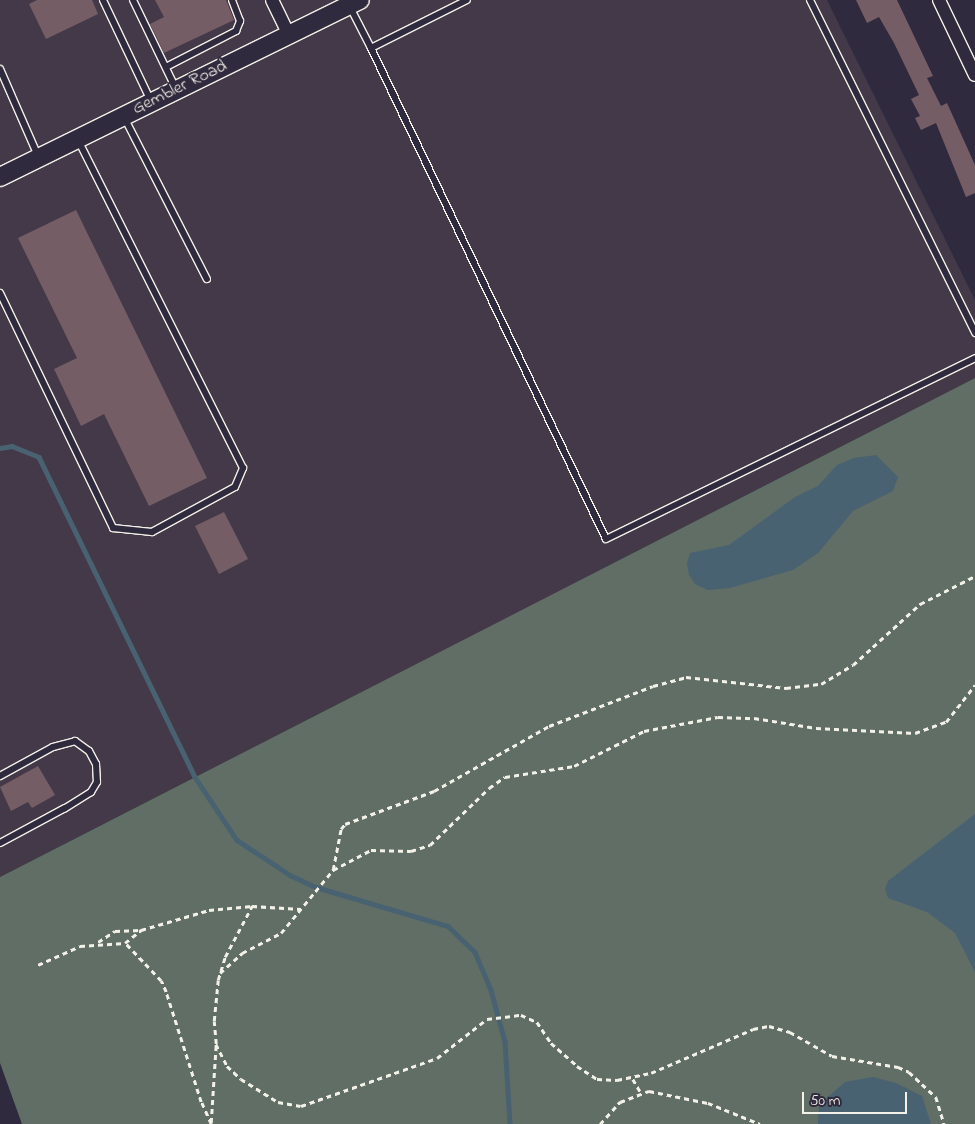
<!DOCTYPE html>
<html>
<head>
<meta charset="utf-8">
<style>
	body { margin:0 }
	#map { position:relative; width:975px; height:1124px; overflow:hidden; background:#2f2a3d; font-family:"Indie Flower",sans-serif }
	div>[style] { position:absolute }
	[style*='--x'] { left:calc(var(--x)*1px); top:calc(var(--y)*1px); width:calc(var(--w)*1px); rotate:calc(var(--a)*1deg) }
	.built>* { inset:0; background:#443949 }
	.green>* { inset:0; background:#606e65 }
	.water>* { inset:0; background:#496271 }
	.stream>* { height:4.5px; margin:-2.25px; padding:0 2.25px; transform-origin:2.25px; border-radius:2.25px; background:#496271 }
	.building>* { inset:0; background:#755d65 }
	.path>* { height:2.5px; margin-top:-1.25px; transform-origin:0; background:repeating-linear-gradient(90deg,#f4f1e8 0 5px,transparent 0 9px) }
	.roads { filter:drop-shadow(1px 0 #f4f1e8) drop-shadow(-1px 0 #f4f1e8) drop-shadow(0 1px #f4f1e8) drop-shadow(0 -1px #f4f1e8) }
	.service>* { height:6px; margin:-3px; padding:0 3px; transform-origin:3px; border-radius:3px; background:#2f2a3d }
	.minor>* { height:12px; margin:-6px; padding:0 6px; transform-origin:6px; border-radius:6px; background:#2f2a3d }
	.secondary>* { height:18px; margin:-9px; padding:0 9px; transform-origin:9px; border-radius:9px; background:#2f2a3d }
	span { translate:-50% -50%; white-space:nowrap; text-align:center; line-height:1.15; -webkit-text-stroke:4px #2f2a3d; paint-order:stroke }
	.street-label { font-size:18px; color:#f4f1e8 }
	.scale { position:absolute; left:802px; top:1092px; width:105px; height:22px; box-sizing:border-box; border:2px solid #f4f1e8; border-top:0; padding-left:6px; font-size:15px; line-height:18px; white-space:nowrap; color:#f4f1e8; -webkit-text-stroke:4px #2f2a3d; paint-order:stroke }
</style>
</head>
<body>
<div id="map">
	<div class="built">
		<i style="clip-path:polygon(0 0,827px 0,975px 300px,975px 378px,0 877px)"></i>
	</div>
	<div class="green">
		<i style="clip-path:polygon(975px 378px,975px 1124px,22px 1124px,0 1063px,0 877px)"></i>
	</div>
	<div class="water">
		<i style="clip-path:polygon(876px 455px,898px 477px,893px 491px,853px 511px,818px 553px,793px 570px,730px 588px,708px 590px,695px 584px,689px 575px,687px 563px,690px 553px,729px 545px,795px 497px,818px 486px,837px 465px,854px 458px)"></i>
		<i style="clip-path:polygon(975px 814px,975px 972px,955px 933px,927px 912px,888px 898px,885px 889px,888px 881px)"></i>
		<i style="clip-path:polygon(873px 1077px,896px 1083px,922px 1096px,931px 1124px,818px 1124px,819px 1105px,845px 1082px)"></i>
	</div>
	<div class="stream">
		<i style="--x:0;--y:448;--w:12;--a:-9"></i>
		<i style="--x:12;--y:446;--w:29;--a:22"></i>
		<i style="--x:39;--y:457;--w:356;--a:64"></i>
		<i style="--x:195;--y:777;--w:76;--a:56.3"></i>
		<i style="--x:237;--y:840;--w:64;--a:33.4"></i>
		<i style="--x:290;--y:875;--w:29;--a:25"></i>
		<i style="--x:316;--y:887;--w:138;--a:16.5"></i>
		<i style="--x:448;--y:926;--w:37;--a:44"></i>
		<i style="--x:475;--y:952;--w:41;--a:67.2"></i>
		<i style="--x:491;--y:990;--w:54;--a:74.9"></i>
		<i style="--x:505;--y:1042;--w:82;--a:86.5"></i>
	</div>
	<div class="building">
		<i style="clip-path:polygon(37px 0,92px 0,98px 14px,46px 39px,29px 4px)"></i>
		<i style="clip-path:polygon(155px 0,226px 0,234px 20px,164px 53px,150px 24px,164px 17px)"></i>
		<i style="clip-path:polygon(856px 0,897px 0,933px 76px,927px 78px,941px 106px,947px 103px,975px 165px,975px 193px,966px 197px,936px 123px,921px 130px,915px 118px,920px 116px,911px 99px,919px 95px,894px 43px,879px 17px,867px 23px)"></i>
		<i style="clip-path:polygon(76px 210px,207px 478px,149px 506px,104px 414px,81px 426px,54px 369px,77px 358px,18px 238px)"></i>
		<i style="clip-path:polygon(224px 512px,248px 559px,219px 574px,195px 526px)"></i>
		<i style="clip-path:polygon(38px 766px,55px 795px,32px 808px,28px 802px,11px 811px,0 787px)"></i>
	</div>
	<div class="path">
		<i style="--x:333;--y:870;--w:42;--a:-79"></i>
		<i style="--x:341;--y:829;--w:6;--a:-51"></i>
		<i style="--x:345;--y:824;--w:95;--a:-20.3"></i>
		<i style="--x:434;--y:791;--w:132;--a:-29.5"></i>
		<i style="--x:549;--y:726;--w:111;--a:-21"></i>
		<i style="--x:653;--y:686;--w:34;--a:-15"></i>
		<i style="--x:686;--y:677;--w:101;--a:6.3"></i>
		<i style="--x:786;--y:688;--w:35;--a:-7"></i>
		<i style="--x:821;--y:684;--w:37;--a:-31"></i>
		<i style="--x:853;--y:665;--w:91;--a:-42.3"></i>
		<i style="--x:920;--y:604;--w:62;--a:-27"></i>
		<i style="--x:98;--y:942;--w:20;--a:-33"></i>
		<i style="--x:115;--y:931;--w:26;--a:-2"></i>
		<i style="--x:38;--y:965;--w:46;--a:-24.3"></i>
		<i style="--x:80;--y:946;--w:45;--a:-3.8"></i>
		<i style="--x:220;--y:973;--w:30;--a:-42"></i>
		<i style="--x:242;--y:953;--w:44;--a:-27.1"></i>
		<i style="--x:281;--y:933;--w:82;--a:-50.5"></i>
		<i style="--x:333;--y:870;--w:43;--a:-27.8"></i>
		<i style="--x:371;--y:850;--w:40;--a:1.4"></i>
		<i style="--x:411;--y:851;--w:20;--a:-18"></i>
		<i style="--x:430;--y:845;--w:82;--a:-44"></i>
		<i style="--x:489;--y:788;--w:19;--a:-35"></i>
		<i style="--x:505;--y:777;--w:70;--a:-9.1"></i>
		<i style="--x:574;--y:766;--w:78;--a:-26.6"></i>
		<i style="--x:644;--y:731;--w:75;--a:-10.7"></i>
		<i style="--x:718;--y:717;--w:36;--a:2"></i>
		<i style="--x:754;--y:718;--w:63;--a:9.2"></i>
		<i style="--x:816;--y:728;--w:99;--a:2.9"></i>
		<i style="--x:915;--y:733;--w:33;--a:-20"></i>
		<i style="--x:946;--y:722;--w:47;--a:-51.9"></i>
		<i style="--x:216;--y:1044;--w:25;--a:63"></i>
		<i style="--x:227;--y:1066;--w:19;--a:43"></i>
		<i style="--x:241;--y:1079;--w:44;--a:31.9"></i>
		<i style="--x:278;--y:1102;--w:23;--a:10"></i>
		<i style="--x:301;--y:1106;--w:144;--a:-19.4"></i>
		<i style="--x:437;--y:1058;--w:63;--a:-38"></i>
		<i style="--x:487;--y:1019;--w:34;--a:-7"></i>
		<i style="--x:521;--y:1015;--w:17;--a:24"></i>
		<i style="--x:537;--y:1022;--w:25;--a:56"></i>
		<i style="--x:551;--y:1043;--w:35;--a:41"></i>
		<i style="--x:577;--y:1066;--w:24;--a:33"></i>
		<i style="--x:597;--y:1079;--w:20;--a:3"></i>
		<i style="--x:617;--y:1080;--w:35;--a:-12"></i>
		<i style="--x:651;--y:1073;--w:111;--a:-23.3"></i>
		<i style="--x:753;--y:1029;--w:16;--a:-11"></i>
		<i style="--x:769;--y:1026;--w:22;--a:16"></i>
		<i style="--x:790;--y:1032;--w:48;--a:29.7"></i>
		<i style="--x:832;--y:1056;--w:67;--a:9.5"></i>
		<i style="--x:898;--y:1067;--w:12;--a:24"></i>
		<i style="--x:909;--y:1072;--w:37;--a:43"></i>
		<i style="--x:936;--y:1097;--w:28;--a:73"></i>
		<i style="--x:633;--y:1079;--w:16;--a:60"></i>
		<i style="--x:211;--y:1123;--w:79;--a:-86.4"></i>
		<i style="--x:216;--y:1044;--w:23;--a:-95"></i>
		<i style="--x:214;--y:1021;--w:41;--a:-84.4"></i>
		<i style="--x:218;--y:980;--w:24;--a:-73"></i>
		<i style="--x:225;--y:957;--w:58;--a:-62.1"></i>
		<i style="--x:211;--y:1124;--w:24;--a:-114"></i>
		<i style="--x:201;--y:1102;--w:115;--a:-107.7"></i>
		<i style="--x:166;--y:992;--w:12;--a:-114"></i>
		<i style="--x:161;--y:981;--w:52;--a:-133.5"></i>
		<i style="--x:125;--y:943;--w:21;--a:-39"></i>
		<i style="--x:141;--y:930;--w:71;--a:-16.4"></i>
		<i style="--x:209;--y:910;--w:43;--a:-5.3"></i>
		<i style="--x:252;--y:906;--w:49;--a:3.5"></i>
		<i style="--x:600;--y:1124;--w:30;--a:-48"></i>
		<i style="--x:620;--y:1102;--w:31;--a:-21"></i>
		<i style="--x:649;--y:1091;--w:60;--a:11.5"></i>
		<i style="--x:708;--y:1103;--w:56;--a:22"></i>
	</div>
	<div class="roads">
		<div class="service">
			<i style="--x:103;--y:0;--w:112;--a:64.6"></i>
			<i style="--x:133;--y:0;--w:99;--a:64.2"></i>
			<i style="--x:810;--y:0;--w:372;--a:63.6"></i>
			<i style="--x:350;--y:7;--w:46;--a:62.9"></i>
			<i style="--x:371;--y:48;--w:107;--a:-26.6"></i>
			<i style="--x:371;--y:48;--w:544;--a:64.42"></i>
			<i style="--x:606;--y:539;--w:411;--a:-26.1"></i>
			<i style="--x:166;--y:67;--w:79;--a:-27.2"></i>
			<i style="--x:236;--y:31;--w:11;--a:-68"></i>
			<i style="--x:240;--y:21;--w:22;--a:-111"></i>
			<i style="--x:0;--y:69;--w:95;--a:66.4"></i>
			<i style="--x:124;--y:117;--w:182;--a:62.9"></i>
			<i style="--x:0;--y:293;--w:261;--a:64.3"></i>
			<i style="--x:113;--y:528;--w:39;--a:6"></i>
			<i style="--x:152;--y:532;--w:94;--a:-28.5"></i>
			<i style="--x:235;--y:487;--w:21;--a:-67"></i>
			<i style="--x:243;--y:468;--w:367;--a:-116.7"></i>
			<i style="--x:0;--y:776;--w:60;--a:-28.7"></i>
			<i style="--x:53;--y:747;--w:23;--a:-15"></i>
			<i style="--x:75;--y:741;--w:17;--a:36"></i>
			<i style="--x:89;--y:751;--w:15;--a:62"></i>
			<i style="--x:96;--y:764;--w:18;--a:87"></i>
			<i style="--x:97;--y:782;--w:12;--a:121"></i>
			<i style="--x:91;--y:792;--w:31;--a:148"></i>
			<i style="--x:65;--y:808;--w:74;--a:151.7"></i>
		</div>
		<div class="minor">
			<i style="--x:272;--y:0;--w:39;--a:64"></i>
			<i style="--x:939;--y:0;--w:83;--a:64.4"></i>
		</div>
		<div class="secondary">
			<i style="--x:0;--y:177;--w:401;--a:-26.2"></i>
		</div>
	</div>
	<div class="street-label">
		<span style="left:180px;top:88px;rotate:-26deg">Gembler Road</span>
	</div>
	<div class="scale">50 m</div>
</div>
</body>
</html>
